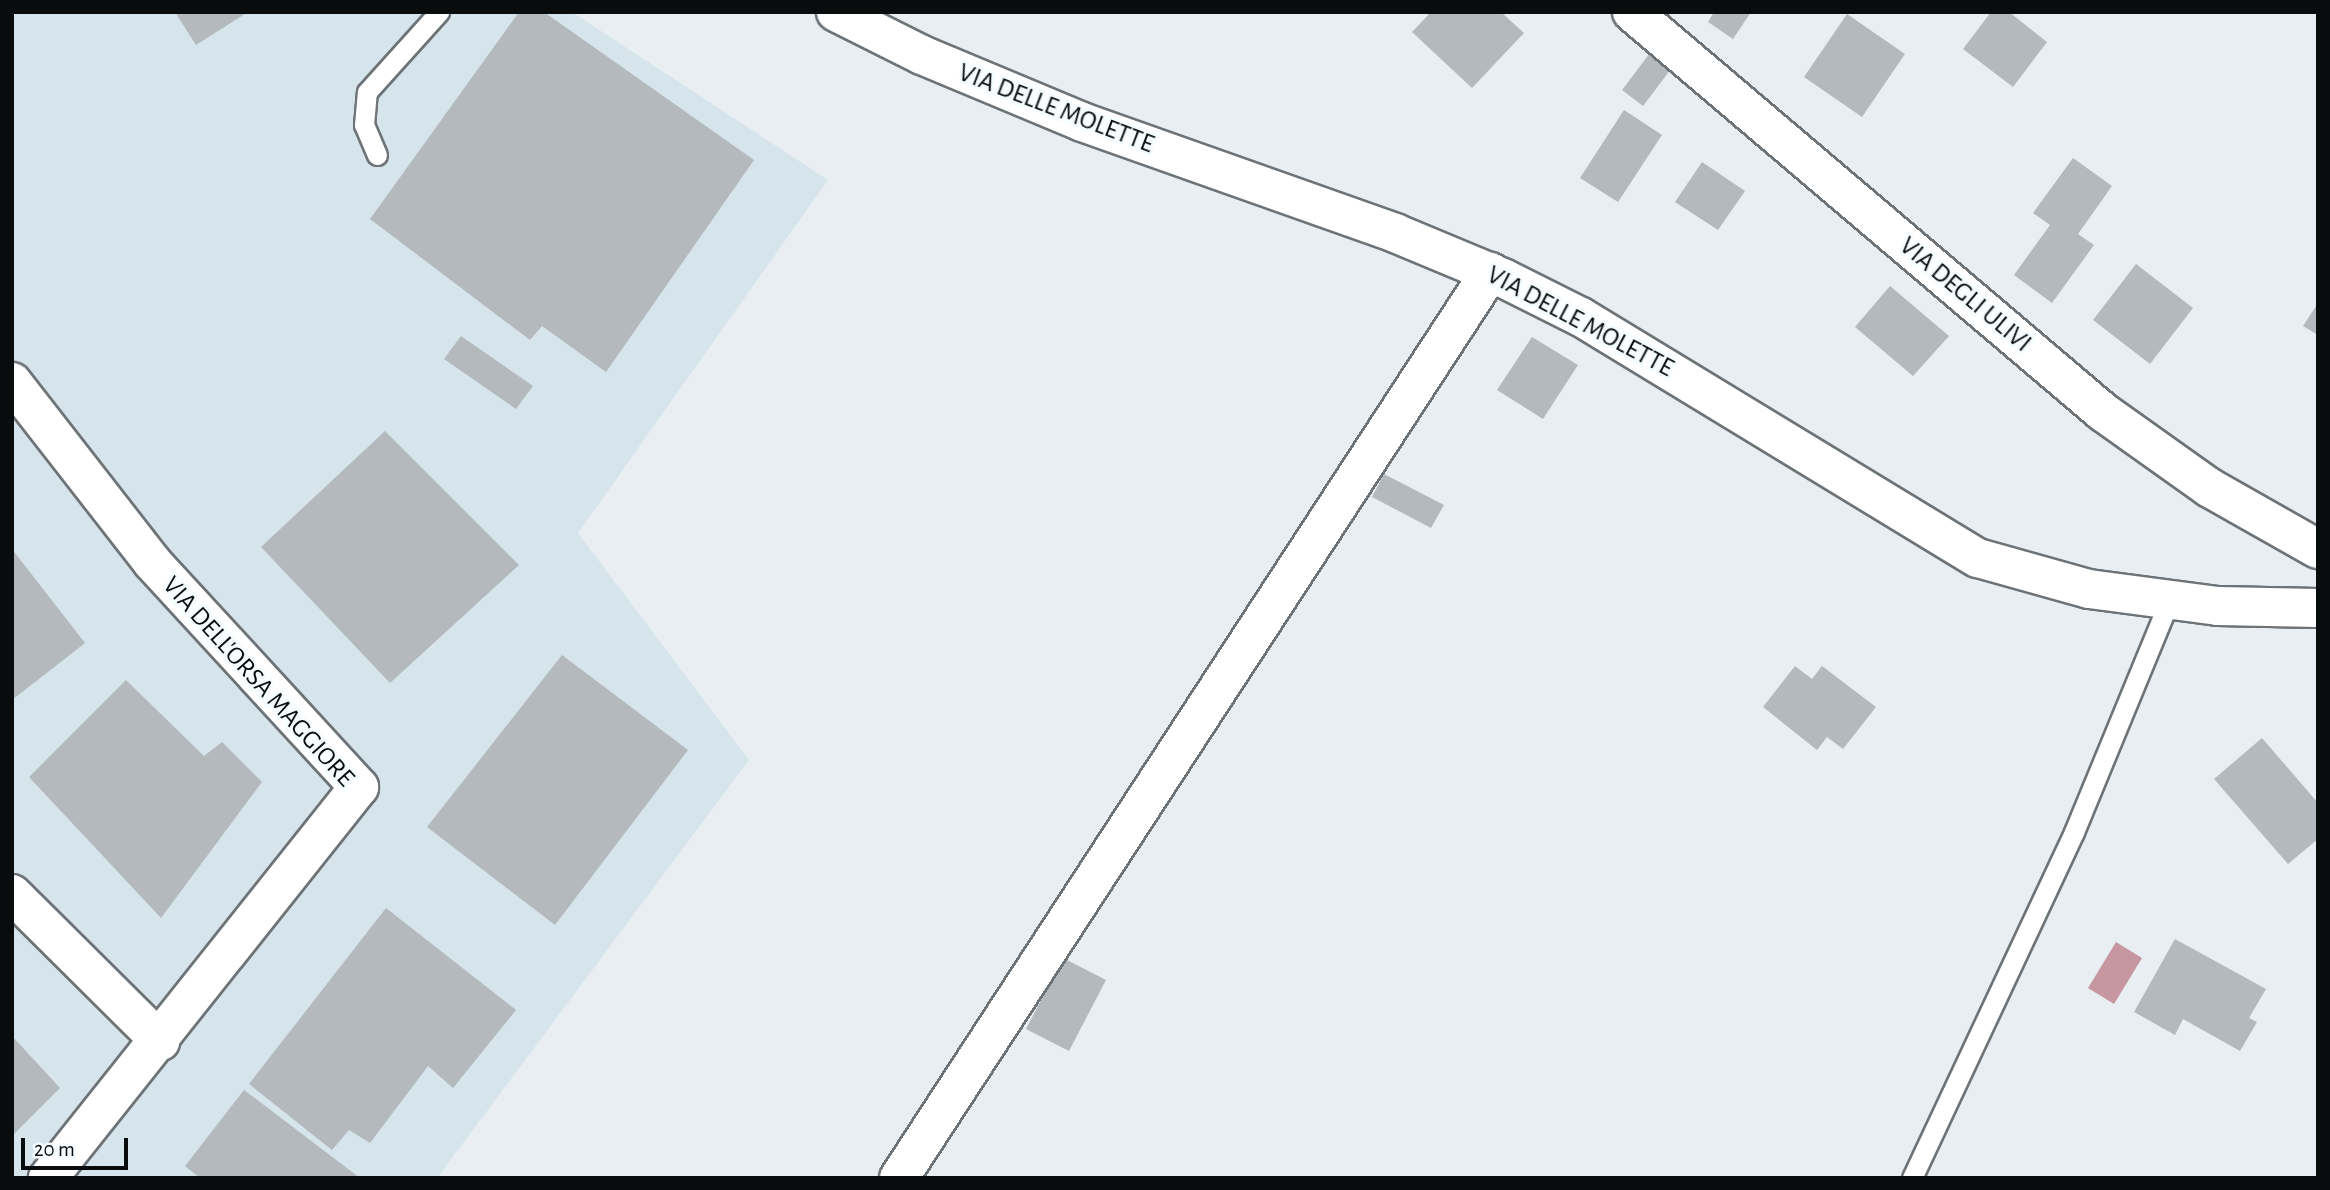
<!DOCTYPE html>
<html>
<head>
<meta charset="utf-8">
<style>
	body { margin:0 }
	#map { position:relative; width:2330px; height:1190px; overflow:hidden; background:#e8eef2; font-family:"Alegreya Sans",sans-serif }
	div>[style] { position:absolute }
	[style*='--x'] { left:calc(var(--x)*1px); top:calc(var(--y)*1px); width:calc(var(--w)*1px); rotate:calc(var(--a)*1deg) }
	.built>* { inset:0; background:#d6e4ec }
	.water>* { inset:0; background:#c697a0 }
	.building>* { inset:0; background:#b3b9bc }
	.roads { filter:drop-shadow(2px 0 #6d7376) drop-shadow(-2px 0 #6d7376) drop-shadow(0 2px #6d7376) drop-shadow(0 -2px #6d7376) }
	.lane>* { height:19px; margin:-9.5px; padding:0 9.5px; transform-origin:9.5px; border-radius:9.5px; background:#fff }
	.street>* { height:38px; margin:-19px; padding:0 19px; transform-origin:19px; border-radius:19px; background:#fff }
	.secondary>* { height:38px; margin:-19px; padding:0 19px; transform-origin:19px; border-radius:19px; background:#fff }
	span { translate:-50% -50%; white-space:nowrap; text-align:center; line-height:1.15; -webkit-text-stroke:6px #f5fcff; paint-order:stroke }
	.street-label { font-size:26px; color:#090c0d }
	.frame { position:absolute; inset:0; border:14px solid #090c0d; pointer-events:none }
	.scale { position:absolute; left:21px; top:1138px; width:107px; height:32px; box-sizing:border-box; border:4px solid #090c0d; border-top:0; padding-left:9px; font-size:21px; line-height:24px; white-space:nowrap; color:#090c0d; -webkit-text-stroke:5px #f5fcff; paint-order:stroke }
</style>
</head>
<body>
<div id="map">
	<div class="built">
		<i style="clip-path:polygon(12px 12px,572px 12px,828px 180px,578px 533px,749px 760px,437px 1178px,12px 1178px)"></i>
	</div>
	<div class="water">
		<i style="clip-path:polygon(2116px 942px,2142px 958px,2114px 1004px,2088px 988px)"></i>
	</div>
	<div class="building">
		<i style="clip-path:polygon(175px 12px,248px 12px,196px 45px)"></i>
		<i style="clip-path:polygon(519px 12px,544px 12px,754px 160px,606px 372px,542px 326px,530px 340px,370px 219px)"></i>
		<i style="clip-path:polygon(1431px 12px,1501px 12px,1524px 33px,1472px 88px,1412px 32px)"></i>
		<i style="clip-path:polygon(1714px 12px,1751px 12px,1733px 39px,1708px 22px)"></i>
		<i style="clip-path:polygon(1991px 12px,2009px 12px,2047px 42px,2013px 87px,1963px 49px)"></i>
		<i style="clip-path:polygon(1847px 14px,1905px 54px,1862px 117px,1804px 77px)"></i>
		<i style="clip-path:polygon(1650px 53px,1671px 69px,1643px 106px,1622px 90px)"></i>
		<i style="clip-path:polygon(1624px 110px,1662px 135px,1618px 202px,1580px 178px)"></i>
		<i style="clip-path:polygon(2073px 158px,2112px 186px,2078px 234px,2094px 245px,2052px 303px,2014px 275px,2050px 225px,2033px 213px)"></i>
		<i style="clip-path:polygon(1702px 162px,1745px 191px,1718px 230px,1675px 202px)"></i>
		<i style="clip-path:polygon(2136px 264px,2193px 308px,2150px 364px,2093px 320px)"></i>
		<i style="clip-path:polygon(1890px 286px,1949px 336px,1913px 376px,1855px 327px)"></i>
		<i style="clip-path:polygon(2318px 303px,2318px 335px,2303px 326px)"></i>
		<i style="clip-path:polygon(461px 336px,533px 386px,516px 409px,444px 359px)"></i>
		<i style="clip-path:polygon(1532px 337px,1578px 365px,1543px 419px,1497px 390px)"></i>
		<i style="clip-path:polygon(385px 431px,519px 565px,390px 683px,261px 547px)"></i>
		<i style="clip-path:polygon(1384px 474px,1444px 505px,1431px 528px,1372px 497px)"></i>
		<i style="clip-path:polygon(12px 549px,85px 643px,12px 700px)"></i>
		<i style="clip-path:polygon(562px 655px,688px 750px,555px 925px,427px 827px)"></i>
		<i style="clip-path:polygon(1795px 666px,1812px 679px,1822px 666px,1876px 707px,1843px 749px,1827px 737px,1817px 750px,1763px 707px)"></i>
		<i style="clip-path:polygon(126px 680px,204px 756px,222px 742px,262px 782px,161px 918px,29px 777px)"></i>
		<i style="clip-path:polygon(2262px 738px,2318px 803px,2318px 839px,2288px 864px,2214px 779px)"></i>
		<i style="clip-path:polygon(386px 908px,516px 1010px,453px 1088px,428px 1066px,370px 1143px,349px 1130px,332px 1150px,249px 1084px)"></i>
		<i style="clip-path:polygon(2175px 939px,2266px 989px,2249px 1018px,2257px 1022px,2240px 1051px,2183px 1019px,2175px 1035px,2134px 1012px)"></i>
		<i style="clip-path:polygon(1063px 958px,1106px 980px,1069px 1051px,1026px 1029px)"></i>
		<i style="clip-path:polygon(12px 1036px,60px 1088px,12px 1136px)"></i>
		<i style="clip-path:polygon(244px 1090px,360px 1178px,200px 1178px,185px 1166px)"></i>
	</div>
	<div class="roads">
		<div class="lane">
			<i style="--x:377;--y:155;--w:33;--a:-113"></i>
			<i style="--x:364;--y:125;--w:33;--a:-85"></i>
			<i style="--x:367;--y:92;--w:108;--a:-48"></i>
			<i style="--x:1912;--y:1178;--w:382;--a:-64.9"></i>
			<i style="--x:2074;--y:832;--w:250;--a:-67.6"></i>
		</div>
		<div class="street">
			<i style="--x:1632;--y:12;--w:618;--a:40.34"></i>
			<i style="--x:2103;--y:412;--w:131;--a:35.4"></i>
			<i style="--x:2210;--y:488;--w:124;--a:29.5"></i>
			<i style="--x:12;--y:382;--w:228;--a:52.1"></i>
			<i style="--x:152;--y:562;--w:306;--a:47.4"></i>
			<i style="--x:359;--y:787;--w:500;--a:128.5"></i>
			<i style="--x:12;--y:894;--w:209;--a:44.8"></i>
			<i style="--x:899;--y:1178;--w:1082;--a:-56.88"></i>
		</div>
		<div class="secondary">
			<i style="--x:836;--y:12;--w:96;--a:26.6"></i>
			<i style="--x:922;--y:55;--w:173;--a:22.7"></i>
			<i style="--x:1082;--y:122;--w:332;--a:19.5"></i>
			<i style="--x:1395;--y:233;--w:117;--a:22.6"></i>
			<i style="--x:1503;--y:278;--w:87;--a:26.6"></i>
			<i style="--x:1581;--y:317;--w:464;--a:31.3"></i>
			<i style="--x:1978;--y:558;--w:115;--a:15.6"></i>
			<i style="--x:2089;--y:589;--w:130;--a:7.5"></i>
			<i style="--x:2218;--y:606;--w:100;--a:1.1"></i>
		</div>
	</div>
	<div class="street-label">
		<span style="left:1056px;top:109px;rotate:21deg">VIA DELLE MOLETTE</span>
		<span style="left:1965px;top:295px;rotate:40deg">VIA DEGLI ULIVI</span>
		<span style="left:1580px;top:322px;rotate:28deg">VIA DELLE MOLETTE</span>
		<span style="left:258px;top:682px;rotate:48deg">VIA DELL'ORSA MAGGIORE</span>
	</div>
	<div class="frame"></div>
	<div class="scale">20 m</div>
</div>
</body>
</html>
